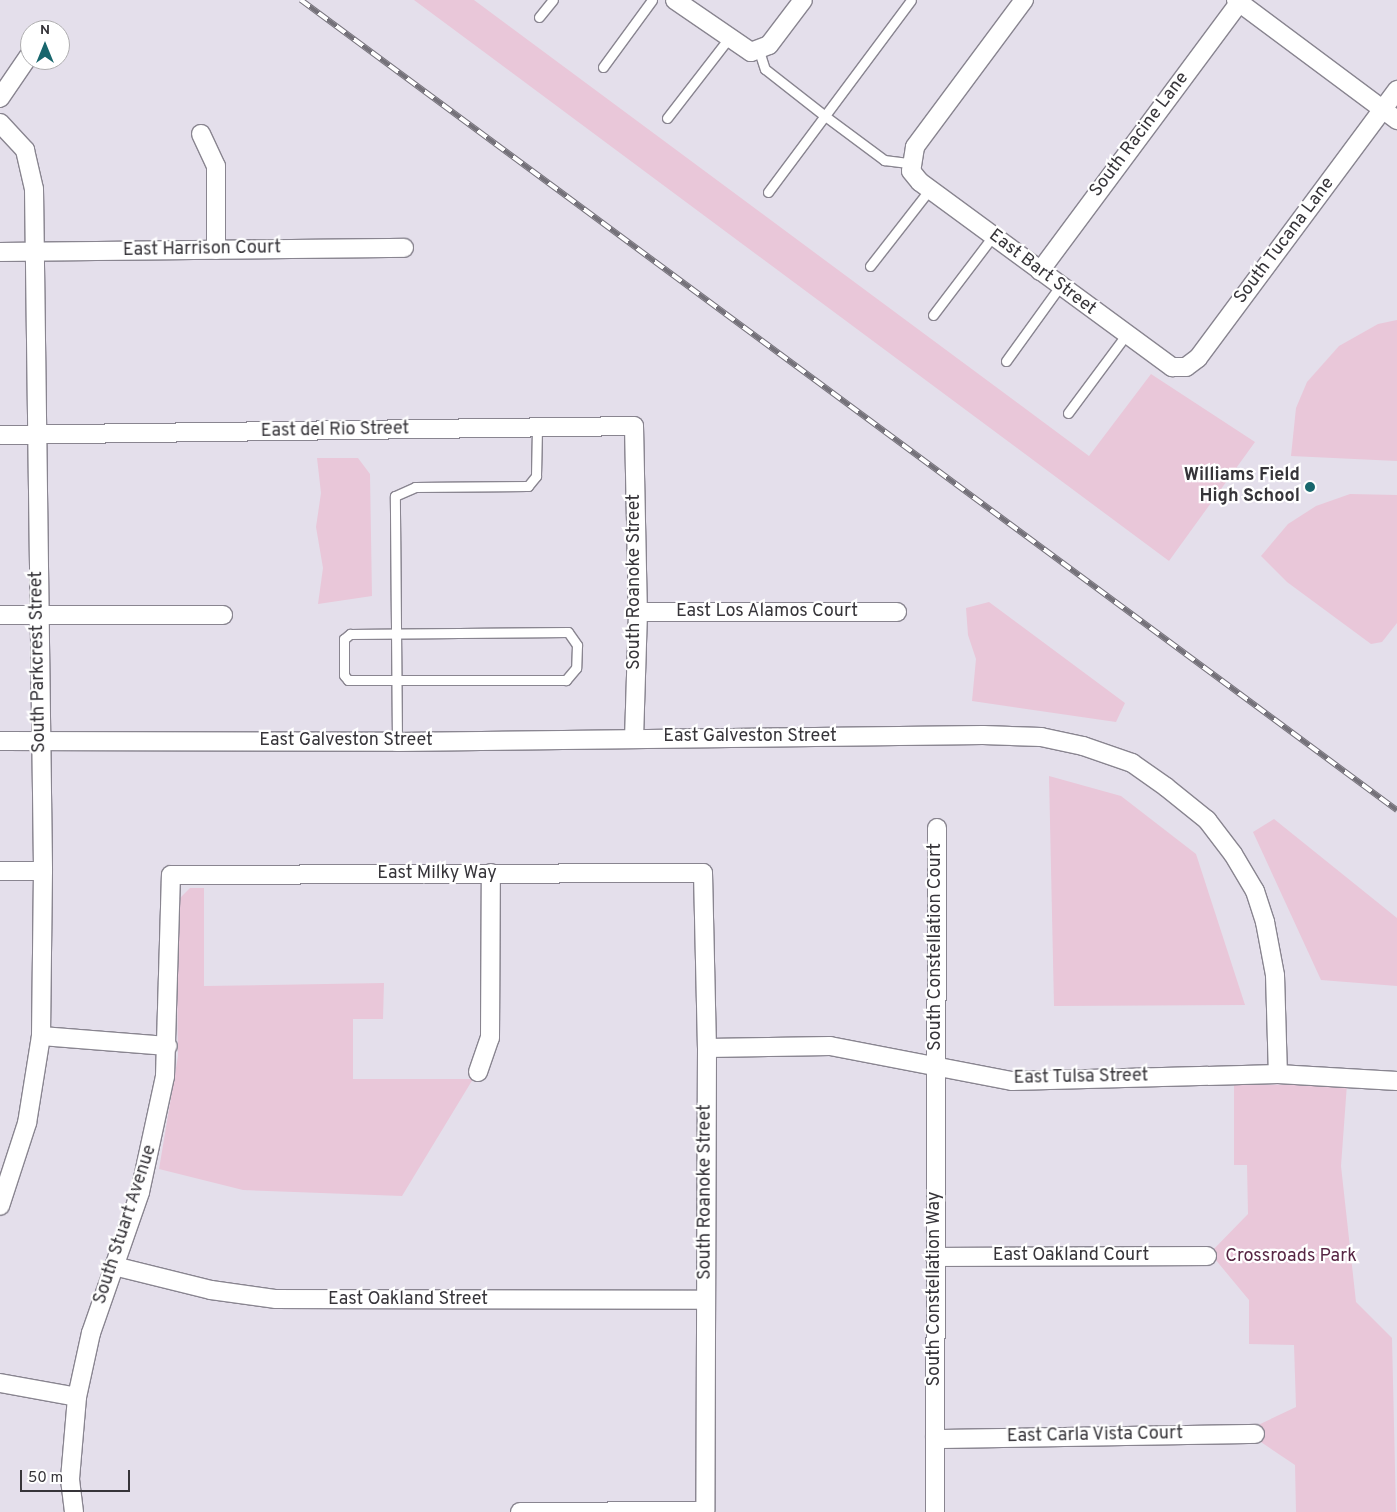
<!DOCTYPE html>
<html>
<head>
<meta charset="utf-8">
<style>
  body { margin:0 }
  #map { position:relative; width:1397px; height:1512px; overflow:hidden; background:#e4dfeb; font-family:Overpass,sans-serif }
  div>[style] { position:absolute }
  .green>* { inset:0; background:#e9c7d9 }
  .roads { filter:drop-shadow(1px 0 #898590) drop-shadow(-1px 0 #898590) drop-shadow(0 1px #898590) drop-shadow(0 -1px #898590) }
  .service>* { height:9px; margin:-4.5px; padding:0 4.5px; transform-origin:4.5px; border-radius:4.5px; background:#fff }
  .minor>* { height:18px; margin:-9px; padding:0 9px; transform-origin:9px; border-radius:9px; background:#fff }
  .rail>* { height:5.5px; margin-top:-2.75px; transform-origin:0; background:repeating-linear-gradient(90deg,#fff 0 11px,#747179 0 22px); box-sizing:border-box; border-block:1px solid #747179 }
  .dots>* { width:14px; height:14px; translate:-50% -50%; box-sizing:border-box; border:2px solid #fff; border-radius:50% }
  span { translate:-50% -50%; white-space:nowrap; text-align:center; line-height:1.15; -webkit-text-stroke:4.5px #fff; paint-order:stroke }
  .street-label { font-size:18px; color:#363439 }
  .poi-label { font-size:18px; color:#363439; font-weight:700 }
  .right { translate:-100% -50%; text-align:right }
  .park-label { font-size:18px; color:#572644 }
  .north { position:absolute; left:20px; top:20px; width:50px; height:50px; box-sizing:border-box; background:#fff; border:1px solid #afaeb0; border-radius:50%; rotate:0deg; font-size:14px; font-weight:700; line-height:20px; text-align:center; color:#363439 }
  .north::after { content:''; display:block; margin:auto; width:18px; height:22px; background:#18666d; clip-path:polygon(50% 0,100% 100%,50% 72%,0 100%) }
  .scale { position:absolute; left:20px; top:1470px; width:110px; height:22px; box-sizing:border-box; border:2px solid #363439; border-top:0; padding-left:6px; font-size:15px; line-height:18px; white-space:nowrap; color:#363439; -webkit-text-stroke:4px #fff; paint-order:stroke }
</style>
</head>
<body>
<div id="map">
  <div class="green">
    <div style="clip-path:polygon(414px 0,474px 0,1089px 456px,1151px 374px,1255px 442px,1169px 561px)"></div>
    <div style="clip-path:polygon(1397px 320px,1397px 461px,1291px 456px,1296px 408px,1307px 382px,1339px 346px,1378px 324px)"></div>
    <div style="clip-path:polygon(317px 458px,358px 458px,370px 474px,372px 596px,318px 604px,323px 568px,316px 527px,321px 493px)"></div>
    <div style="clip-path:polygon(1350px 494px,1397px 495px,1397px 623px,1382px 642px,1371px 644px,1287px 582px,1261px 556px,1288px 524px,1316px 506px)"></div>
    <div style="clip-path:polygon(989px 602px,1125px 703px,1116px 722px,972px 701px,976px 659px,968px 635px,966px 608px)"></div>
    <div style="clip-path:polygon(1049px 776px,1121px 796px,1196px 854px,1245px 1005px,1054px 1006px)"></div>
    <div style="clip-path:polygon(1274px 819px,1397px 918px,1397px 986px,1321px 980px,1253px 832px)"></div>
    <div style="clip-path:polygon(190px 888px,204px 888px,204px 986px,384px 983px,383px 1019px,353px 1019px,353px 1079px,473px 1079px,402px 1196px,243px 1190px,159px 1169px,178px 1056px,176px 902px)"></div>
    <div style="clip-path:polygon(1347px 1084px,1341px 1166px,1356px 1302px,1392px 1338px,1396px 1512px,1296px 1512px,1295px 1465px,1255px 1438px,1256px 1426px,1296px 1407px,1294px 1345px,1249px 1344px,1249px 1300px,1210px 1253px,1248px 1214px,1247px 1165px,1234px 1165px,1234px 1085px)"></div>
  </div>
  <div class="roads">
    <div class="service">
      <div style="left:539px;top:17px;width:22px;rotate:-51deg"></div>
      <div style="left:759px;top:51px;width:19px;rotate:72deg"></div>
      <div style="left:765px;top:69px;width:76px;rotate:38.1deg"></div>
      <div style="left:825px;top:116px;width:74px;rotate:36.7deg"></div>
      <div style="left:884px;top:160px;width:26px;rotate:7deg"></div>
      <div style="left:603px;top:67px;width:83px;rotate:-53.8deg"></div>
      <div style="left:667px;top:118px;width:100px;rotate:-52.3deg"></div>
      <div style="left:768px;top:192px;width:239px;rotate:-53.3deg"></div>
      <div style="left:870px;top:266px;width:98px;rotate:-52.1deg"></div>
      <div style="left:933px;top:315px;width:99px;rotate:-52.8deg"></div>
      <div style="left:1006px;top:361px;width:92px;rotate:-54.2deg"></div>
      <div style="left:1068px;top:413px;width:97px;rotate:-53.4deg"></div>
      <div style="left:568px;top:632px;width:16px;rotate:55deg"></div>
      <div style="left:577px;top:645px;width:23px;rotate:92deg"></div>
      <div style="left:576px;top:668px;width:16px;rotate:130deg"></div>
      <div style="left:566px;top:680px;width:218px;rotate:180deg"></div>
      <div style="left:348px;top:680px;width:6px;rotate:-129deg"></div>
      <div style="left:344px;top:675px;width:36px;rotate:-90deg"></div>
      <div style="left:344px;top:639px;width:8px;rotate:-40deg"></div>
      <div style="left:350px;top:634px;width:218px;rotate:-0.5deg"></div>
      <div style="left:397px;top:742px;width:246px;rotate:-90.5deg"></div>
      <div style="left:395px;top:496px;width:22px;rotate:-24deg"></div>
      <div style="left:415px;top:487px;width:113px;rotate:-0.5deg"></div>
      <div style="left:528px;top:486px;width:13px;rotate:-51deg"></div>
      <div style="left:536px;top:476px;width:48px;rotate:-88.8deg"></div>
    </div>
    <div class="minor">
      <div style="left:675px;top:0;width:92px;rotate:34.4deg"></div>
      <div style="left:751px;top:52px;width:19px;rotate:-21deg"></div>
      <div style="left:769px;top:45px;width:56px;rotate:-52.9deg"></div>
      <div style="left:1024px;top:0;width:183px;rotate:126.6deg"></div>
      <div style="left:915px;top:147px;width:24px;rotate:99deg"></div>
      <div style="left:911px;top:171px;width:14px;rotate:51deg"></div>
      <div style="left:920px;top:182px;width:313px;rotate:36.3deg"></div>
      <div style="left:1172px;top:367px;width:14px"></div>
      <div style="left:1186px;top:367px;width:15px;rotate:-37deg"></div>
      <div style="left:1198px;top:358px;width:334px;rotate:-53.4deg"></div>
      <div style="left:1236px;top:0;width:201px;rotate:36.7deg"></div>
      <div style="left:0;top:98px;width:53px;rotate:-55.7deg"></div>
      <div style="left:0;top:123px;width:37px;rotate:47deg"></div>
      <div style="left:25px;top:150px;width:40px;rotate:77deg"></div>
      <div style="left:34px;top:189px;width:682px;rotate:89.24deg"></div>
      <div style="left:43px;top:871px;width:165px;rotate:90.7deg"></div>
      <div style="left:41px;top:1036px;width:88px;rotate:99.1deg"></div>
      <div style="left:27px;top:1123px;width:87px;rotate:108deg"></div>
      <div style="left:201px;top:134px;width:35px;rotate:65deg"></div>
      <div style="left:216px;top:166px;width:84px;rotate:90deg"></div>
      <div style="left:0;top:252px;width:404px;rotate:-0.6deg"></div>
      <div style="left:1040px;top:271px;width:337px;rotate:-53.4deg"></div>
      <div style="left:0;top:435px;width:634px;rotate:-0.81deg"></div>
      <div style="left:634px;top:426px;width:186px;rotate:88.8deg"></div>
      <div style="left:638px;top:612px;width:125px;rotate:91.8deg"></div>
      <div style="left:638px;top:612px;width:259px"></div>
      <div style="left:0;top:615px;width:223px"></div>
      <div style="left:0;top:741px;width:397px;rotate:0.1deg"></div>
      <div style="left:397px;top:742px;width:586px;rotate:-0.68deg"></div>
      <div style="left:983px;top:735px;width:58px;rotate:2deg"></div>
      <div style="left:1041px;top:737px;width:43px;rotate:12.1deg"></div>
      <div style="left:1083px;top:746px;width:52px;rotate:19.1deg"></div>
      <div style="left:1132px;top:763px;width:42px;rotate:35.2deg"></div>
      <div style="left:1166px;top:787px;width:53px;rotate:38.8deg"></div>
      <div style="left:1207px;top:820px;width:43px;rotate:52.6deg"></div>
      <div style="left:1233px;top:854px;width:43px;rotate:59.3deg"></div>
      <div style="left:1255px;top:891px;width:33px;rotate:72deg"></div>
      <div style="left:1265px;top:922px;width:54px;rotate:79.3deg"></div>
      <div style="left:1275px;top:975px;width:99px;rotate:88.3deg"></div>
      <div style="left:0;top:871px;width:43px"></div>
      <div style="left:41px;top:1036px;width:127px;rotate:4.5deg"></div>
      <div style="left:707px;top:1048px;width:123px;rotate:-0.9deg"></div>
      <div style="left:830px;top:1046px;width:185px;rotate:10.9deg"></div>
      <div style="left:1012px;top:1081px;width:266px;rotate:-1.5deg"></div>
      <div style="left:1278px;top:1074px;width:119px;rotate:3.4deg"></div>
      <div style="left:478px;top:1072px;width:36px;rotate:-71deg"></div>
      <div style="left:490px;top:1038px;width:165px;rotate:-89.7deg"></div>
      <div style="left:935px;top:1257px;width:272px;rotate:-0.2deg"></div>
      <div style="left:114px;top:1266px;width:100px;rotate:13.9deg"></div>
      <div style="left:211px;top:1290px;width:66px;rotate:7.9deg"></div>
      <div style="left:276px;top:1299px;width:430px;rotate:0.1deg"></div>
      <div style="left:0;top:1383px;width:78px;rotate:10.3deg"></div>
      <div style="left:935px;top:1439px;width:320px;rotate:-0.9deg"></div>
      <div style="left:74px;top:1512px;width:33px;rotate:-97deg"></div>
      <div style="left:70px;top:1479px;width:82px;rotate:-85.1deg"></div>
      <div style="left:77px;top:1397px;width:66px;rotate:-77.7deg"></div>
      <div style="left:91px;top:1333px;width:149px;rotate:-70.8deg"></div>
      <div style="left:140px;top:1192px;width:119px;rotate:-77.8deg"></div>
      <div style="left:165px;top:1076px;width:201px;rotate:-88.3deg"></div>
      <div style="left:171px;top:875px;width:532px;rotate:-0.22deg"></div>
      <div style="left:703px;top:873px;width:175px;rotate:88.7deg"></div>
      <div style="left:707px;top:1048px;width:463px;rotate:90.2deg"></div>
      <div style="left:705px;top:1511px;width:185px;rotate:179.7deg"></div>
      <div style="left:935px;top:1512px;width:684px;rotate:-89.83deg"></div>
    </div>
  </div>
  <div class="rail">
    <div style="left:301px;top:0;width:1363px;rotate:36.47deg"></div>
  </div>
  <div class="dots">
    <div style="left:1310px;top:487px;background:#18666d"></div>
  </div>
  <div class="street-label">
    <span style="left:1140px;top:135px;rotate:-53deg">South Racine Lane</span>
    <span style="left:1285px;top:241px;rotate:-53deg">South Tucana Lane</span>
    <span style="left:202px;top:250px;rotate:-1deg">East Harrison Court</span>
    <span style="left:1042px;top:273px;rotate:37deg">East Bart Street</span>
    <span style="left:335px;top:431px;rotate:-1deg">East del Rio Street</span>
    <span style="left:635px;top:582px;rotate:-90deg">South Roanoke Street</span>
    <span style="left:767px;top:612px">East Los Alamos Court</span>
    <span style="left:39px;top:662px;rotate:-91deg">South Parkcrest Street</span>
    <span style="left:750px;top:737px">East Galveston Street</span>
    <span style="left:346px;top:741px">East Galveston Street</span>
    <span style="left:437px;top:874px">East Milky Way</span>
    <span style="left:936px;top:947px;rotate:-90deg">South Constellation Court</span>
    <span style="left:1081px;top:1078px;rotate:-1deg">East Tulsa Street</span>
    <span style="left:706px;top:1192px;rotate:-90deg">South Roanoke Street</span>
    <span style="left:126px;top:1225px;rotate:-72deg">South Stuart Avenue</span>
    <span style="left:1071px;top:1256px">East Oakland Court</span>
    <span style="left:935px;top:1289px;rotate:-90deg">South Constellation Way</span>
    <span style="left:408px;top:1300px">East Oakland Street</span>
    <span style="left:1095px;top:1436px;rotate:-1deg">East Carla Vista Court</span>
  </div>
  <div class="poi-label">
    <span class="right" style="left:1300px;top:487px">Williams Field<br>High School</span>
  </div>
  <div class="park-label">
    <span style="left:1291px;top:1257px">Crossroads Park</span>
  </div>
  <div class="north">N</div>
  <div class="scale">50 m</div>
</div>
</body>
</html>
